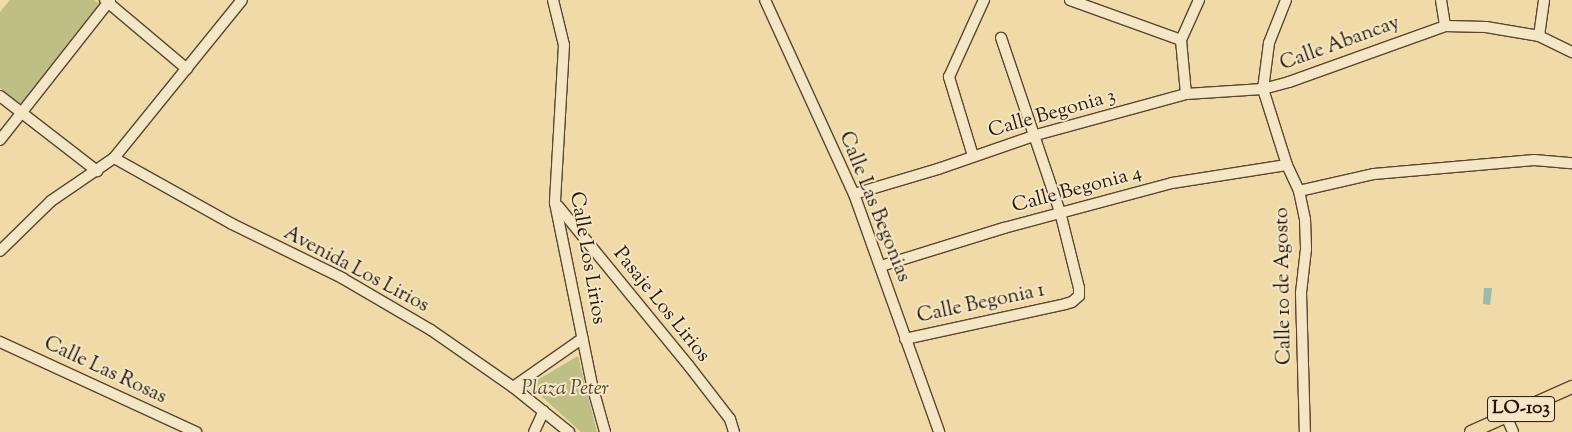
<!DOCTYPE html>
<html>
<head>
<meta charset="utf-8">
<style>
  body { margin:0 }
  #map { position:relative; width:1572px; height:432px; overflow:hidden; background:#efdaa8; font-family:"Sorts Mill Goudy",serif }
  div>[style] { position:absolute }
  .green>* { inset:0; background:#bfbe84 }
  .water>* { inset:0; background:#9abaac }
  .roads { filter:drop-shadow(1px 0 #584632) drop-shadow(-1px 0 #584632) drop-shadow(0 1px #584632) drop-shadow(0 -1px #584632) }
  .minor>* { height:10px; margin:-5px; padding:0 5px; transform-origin:5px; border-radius:5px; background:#f5e7c6 }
  .major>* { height:12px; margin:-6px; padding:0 6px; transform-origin:6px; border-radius:6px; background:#efdaa8 }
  span { translate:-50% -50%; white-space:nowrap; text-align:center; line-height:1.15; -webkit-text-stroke:4px #f5e7c6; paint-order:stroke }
  .shield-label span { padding:1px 4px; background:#f5e7c6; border:1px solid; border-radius:4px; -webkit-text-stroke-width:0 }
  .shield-label { font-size:19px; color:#25150b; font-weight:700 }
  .street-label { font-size:20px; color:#25150b }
  .park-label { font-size:20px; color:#53482f; font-style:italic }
</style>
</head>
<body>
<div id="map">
  <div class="green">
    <div style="clip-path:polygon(10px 0,94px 0,101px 5px,21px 105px,0 88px,0 12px)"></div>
    <div style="clip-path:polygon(578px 356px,597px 432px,581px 432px,529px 385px)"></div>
  </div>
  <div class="water">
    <div style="clip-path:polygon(1484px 288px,1492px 288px,1490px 305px,1483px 304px)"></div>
  </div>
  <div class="roads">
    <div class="minor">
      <div style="left:105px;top:0;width:107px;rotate:40.1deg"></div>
      <div style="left:553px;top:0;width:46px;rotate:76.3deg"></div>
      <div style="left:564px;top:45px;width:158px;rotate:93.3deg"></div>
      <div style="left:555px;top:203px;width:186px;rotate:78.5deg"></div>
      <div style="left:592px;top:385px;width:49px;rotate:74.5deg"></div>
      <div style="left:765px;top:0;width:213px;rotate:65.4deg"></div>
      <div style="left:854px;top:194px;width:253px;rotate:70.3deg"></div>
      <div style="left:1070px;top:0;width:118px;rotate:19.8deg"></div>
      <div style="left:1286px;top:0;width:46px;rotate:111.6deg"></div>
      <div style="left:1269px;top:43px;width:46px;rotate:97.4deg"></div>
      <div style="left:1263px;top:89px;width:80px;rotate:72.5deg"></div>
      <div style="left:1287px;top:165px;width:29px;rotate:65deg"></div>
      <div style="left:1299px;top:191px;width:29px;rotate:78deg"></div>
      <div style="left:1305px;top:219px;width:30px;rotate:88deg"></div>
      <div style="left:1306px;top:249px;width:44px;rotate:96.5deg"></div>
      <div style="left:1301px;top:293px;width:139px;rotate:88.4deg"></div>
      <div style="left:1441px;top:0;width:26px;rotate:81deg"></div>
      <div style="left:1539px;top:36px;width:36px;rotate:-82deg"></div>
      <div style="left:1186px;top:94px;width:54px;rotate:-95.3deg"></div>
      <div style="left:1181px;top:40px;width:44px;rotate:-65.8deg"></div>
      <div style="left:0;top:96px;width:123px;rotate:37.7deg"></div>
      <div style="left:0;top:140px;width:178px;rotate:-51.8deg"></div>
      <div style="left:973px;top:156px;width:83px;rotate:-106.9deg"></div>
      <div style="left:949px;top:77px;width:85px;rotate:-65.6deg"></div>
      <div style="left:114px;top:158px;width:135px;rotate:29.2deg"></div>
      <div style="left:232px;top:224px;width:123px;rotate:26.1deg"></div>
      <div style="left:342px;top:278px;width:103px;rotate:30.3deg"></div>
      <div style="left:431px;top:330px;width:100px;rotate:34.8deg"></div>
      <div style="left:513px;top:387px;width:72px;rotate:38.8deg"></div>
      <div style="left:1299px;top:191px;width:77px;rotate:-12.8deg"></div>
      <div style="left:1374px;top:174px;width:161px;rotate:-5deg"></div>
      <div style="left:1534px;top:160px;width:38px;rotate:5deg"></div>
      <div style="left:854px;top:194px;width:88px;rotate:-16.6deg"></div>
      <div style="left:938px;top:169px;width:104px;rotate:-19.1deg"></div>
      <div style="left:1036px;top:135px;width:156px;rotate:-15.3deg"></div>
      <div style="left:1186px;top:94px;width:77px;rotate:-3.7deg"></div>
      <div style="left:1263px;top:89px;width:27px;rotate:-15deg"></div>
      <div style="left:1289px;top:82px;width:166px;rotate:-19.7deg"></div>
      <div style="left:1445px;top:26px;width:41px;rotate:1.4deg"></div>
      <div style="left:1486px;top:27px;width:54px;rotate:9.6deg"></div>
      <div style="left:1539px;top:36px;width:37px;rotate:26deg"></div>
      <div style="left:558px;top:206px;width:207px;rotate:50.7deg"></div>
      <div style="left:689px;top:366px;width:67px;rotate:52.3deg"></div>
      <div style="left:730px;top:419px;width:14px;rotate:73deg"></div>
      <div style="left:0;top:251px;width:71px;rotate:-44.4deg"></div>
      <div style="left:51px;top:201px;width:76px;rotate:-34.3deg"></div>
      <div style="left:114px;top:158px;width:203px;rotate:-51deg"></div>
      <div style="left:881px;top:266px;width:129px;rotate:-17.2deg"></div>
      <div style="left:1004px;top:228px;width:174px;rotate:-15deg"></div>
      <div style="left:1172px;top:183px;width:116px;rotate:-8.9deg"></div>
      <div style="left:905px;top:339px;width:164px;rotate:-12.3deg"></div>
      <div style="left:1065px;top:304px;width:7px;rotate:-16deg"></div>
      <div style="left:1072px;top:302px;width:9px;rotate:-41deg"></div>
      <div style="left:1079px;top:296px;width:8px;rotate:-90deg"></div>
      <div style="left:1079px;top:288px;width:78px;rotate:-104deg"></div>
      <div style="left:1060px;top:212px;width:184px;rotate:-108.7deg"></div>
      <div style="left:0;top:342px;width:216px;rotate:24.7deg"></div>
      <div style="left:513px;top:387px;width:85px;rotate:-35deg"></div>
      <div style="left:1506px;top:416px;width:17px;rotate:66deg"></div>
      <div style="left:534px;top:432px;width:23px;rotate:-65deg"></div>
    </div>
    <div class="major">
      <div style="left:1471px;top:432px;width:111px;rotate:-24deg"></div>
    </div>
  </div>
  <div class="shield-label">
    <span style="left:1521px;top:409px">LO-103</span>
  </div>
  <div class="street-label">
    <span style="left:1340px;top:44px;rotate:-20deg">Calle Abancay</span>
    <span style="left:1052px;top:114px;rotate:-16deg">Calle Begonia 3</span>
    <span style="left:1077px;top:190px;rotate:-15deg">Calle Begonia 4</span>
    <span style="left:874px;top:207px;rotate:68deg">Calle Las Begonias</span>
    <span style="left:587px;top:258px;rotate:80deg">Calle Los Lirios</span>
    <span style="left:356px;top:270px;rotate:28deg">Avenida Los Lirios</span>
    <span style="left:1284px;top:286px;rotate:-91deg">Calle 10 de Agosto</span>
    <span style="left:981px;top:304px;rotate:-12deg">Calle Begonia 1</span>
    <span style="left:661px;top:305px;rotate:51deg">Pasaje Los Lirios</span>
    <span style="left:105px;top:371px;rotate:25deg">Calle Las Rosas</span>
  </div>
  <div class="park-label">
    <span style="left:565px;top:389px">Plaza Peter</span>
  </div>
</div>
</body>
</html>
